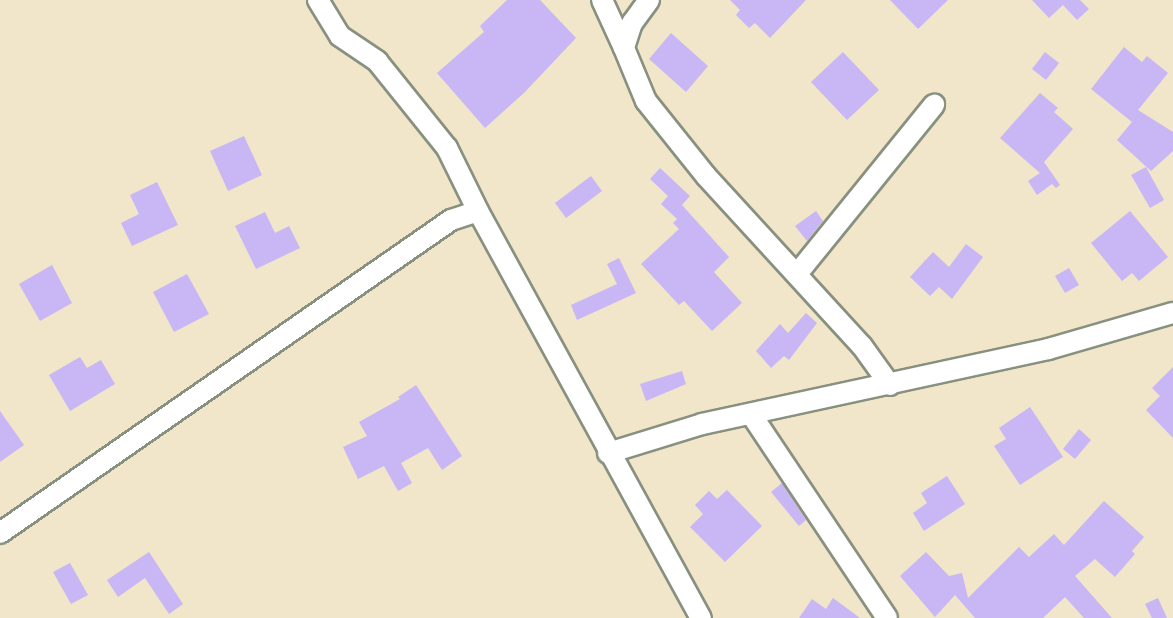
<!DOCTYPE html>
<html>
<head>
<meta charset="utf-8">
<style>
  body { margin:0 }
  #map { position:relative; width:1173px; height:618px; overflow:hidden; background:#f1e5ca; font-family:"Balsamiq Sans",sans-serif }
  div>[style] { position:absolute }
  .building>* { inset:0; background:#c8b7f4 }
  .roads { filter:drop-shadow(2px 0 #88917f) drop-shadow(-2px 0 #88917f) drop-shadow(0 2px #88917f) drop-shadow(0 -2px #88917f) }
  .minor>* { height:20px; margin:-10px; padding:0 10px; transform-origin:10px; border-radius:10px; background:#fff }
  span { translate:-50% -50%; white-space:nowrap; text-align:center; line-height:1.15; -webkit-text-stroke:8px #f7f3e8; paint-order:stroke }
</style>
</head>
<body>
<div id="map">
  <div class="building">
    <div style="clip-path:polygon(507px 0,540px 0,576px 38px,524px 93px,485px 128px,437px 73px,484px 32px,480px 26px)"></div>
    <div style="clip-path:polygon(730px 0,806px 0,770px 38px,755px 23px,749px 28px,736px 15px,740px 10px)"></div>
    <div style="clip-path:polygon(890px 0,948px 0,918px 29px)"></div>
    <div style="clip-path:polygon(1032px 0,1080px 0,1089px 9px,1077px 20px,1063px 5px,1049px 18px)"></div>
    <div style="clip-path:polygon(671px 33px,708px 66px,686px 92px,649px 59px)"></div>
    <div style="clip-path:polygon(1124px 47px,1142px 62px,1147px 56px,1168px 73px,1138px 110px,1173px 132px,1173px 151px,1151px 171px,1117px 140px,1132px 122px,1091px 89px)"></div>
    <div style="clip-path:polygon(843px 52px,879px 90px,847px 120px,811px 82px)"></div>
    <div style="clip-path:polygon(1045px 52px,1059px 63px,1046px 80px,1032px 69px)"></div>
    <div style="clip-path:polygon(1040px 93px,1058px 108px,1054px 112px,1073px 129px,1044px 162px,1060px 185px,1056px 188px,1052px 184px,1037px 195px,1028px 181px,1040px 173px,1000px 138px)"></div>
    <div style="clip-path:polygon(244px 136px,262px 175px,228px 191px,210px 151px)"></div>
    <div style="clip-path:polygon(1146px 167px,1164px 200px,1150px 208px,1131px 175px)"></div>
    <div style="clip-path:polygon(660px 168px,690px 196px,682px 205px,729px 257px,714px 272px,742px 303px,712px 331px,684px 301px,679px 305px,641px 264px,679px 229px,673px 223px,677px 219px,661px 204px,668px 196px,650px 179px)"></div>
    <div style="clip-path:polygon(591px 176px,602px 191px,566px 218px,555px 203px)"></div>
    <div style="clip-path:polygon(157px 182px,178px 225px,132px 246px,121px 223px,139px 214px,130px 195px)"></div>
    <div style="clip-path:polygon(816px 211px,823px 221px,807px 241px,795px 226px)"></div>
    <div style="clip-path:polygon(1130px 211px,1168px 257px,1139px 281px,1132px 273px,1122px 281px,1091px 243px)"></div>
    <div style="clip-path:polygon(265px 212px,275px 233px,289px 226px,300px 248px,256px 269px,235px 226px)"></div>
    <div style="clip-path:polygon(966px 244px,983px 257px,952px 299px,939px 287px,930px 296px,910px 277px,933px 252px,949px 267px)"></div>
    <div style="clip-path:polygon(619px 258px,636px 293px,577px 320px,571px 305px,617px 284px,607px 264px)"></div>
    <div style="clip-path:polygon(52px 265px,72px 303px,40px 321px,19px 284px)"></div>
    <div style="clip-path:polygon(1069px 268px,1079px 285px,1065px 293px,1055px 276px)"></div>
    <div style="clip-path:polygon(187px 274px,209px 314px,174px 332px,153px 292px)"></div>
    <div style="clip-path:polygon(806px 313px,817px 323px,789px 360px,784px 356px,771px 368px,756px 351px,780px 324px,788px 333px)"></div>
    <div style="clip-path:polygon(80px 357px,87px 368px,101px 360px,115px 384px,70px 411px,49px 375px)"></div>
    <div style="clip-path:polygon(1173px 367px,1173px 438px,1146px 410px,1160px 396px,1152px 388px)"></div>
    <div style="clip-path:polygon(682px 371px,686px 384px,646px 401px,640px 384px)"></div>
    <div style="clip-path:polygon(416px 385px,462px 456px,442px 470px,428px 448px,401px 463px,412px 483px,398px 491px,384px 466px,358px 479px,343px 447px,367px 436px,359px 422px,400px 399px,398px 397px)"></div>
    <div style="clip-path:polygon(1030px 407px,1063px 457px,1020px 485px,994px 446px,1006px 439px,999px 428px)"></div>
    <div style="clip-path:polygon(0 411px,24px 445px,0 462px)"></div>
    <div style="clip-path:polygon(1079px 429px,1091px 440px,1075px 459px,1063px 449px)"></div>
    <div style="clip-path:polygon(947px 476px,965px 504px,924px 531px,913px 513px,927px 503px,921px 493px)"></div>
    <div style="clip-path:polygon(782px 483px,806px 520px,799px 526px,771px 492px)"></div>
    <div style="clip-path:polygon(727px 490px,762px 526px,725px 562px,690px 527px,703px 514px,695px 505px,709px 491px,717px 499px)"></div>
    <div style="clip-path:polygon(1104px 501px,1144px 537px,1132px 551px,1135px 554px,1115px 577px,1095px 559px,1075px 576px,1112px 618px,1084px 618px,1065px 597px,1043px 618px,975px 618px,955px 595px,935px 617px,900px 576px,926px 552px,949px 576px,962px 573px,968px 598px,1019px 547px,1029px 557px,1054px 534px,1064px 545px)"></div>
    <div style="clip-path:polygon(149px 552px,183px 604px,169px 614px,145px 578px,118px 597px,107px 580px)"></div>
    <div style="clip-path:polygon(70px 563px,88px 595px,71px 604px,53px 572px)"></div>
    <div style="clip-path:polygon(833px 598px,860px 618px,799px 618px,812px 599px,826px 609px)"></div>
    <div style="clip-path:polygon(1158px 598px,1167px 618px,1152px 618px,1145px 604px)"></div>
  </div>
  <div class="roads">
    <div class="minor">
      <div style="left:318px;top:0;width:42px;rotate:58.6deg"></div>
      <div style="left:340px;top:36px;width:45px;rotate:34deg"></div>
      <div style="left:377px;top:61px;width:112px;rotate:51.2deg"></div>
      <div style="left:447px;top:148px;width:70px;rotate:63.8deg"></div>
      <div style="left:602px;top:0;width:53px;rotate:65.4deg"></div>
      <div style="left:649px;top:0;width:29px;rotate:126deg"></div>
      <div style="left:632px;top:23px;width:26px;rotate:108deg"></div>
      <div style="left:624px;top:48px;width:57px;rotate:67.5deg"></div>
      <div style="left:646px;top:101px;width:96px;rotate:51.3deg"></div>
      <div style="left:706px;top:176px;width:231px;rotate:47.5deg"></div>
      <div style="left:862px;top:346px;width:48px;rotate:54.3deg"></div>
      <div style="left:797px;top:274px;width:218px;rotate:-51deg"></div>
      <div style="left:751px;top:414px;width:245px;rotate:56.3deg"></div>
      <div style="left:608px;top:453px;width:98px;rotate:-17.1deg"></div>
      <div style="left:702px;top:424px;width:354px;rotate:-12.2deg"></div>
      <div style="left:1048px;top:349px;width:130px;rotate:-16.1deg"></div>
      <div style="left:0;top:533px;width:549px;rotate:-34.76deg"></div>
      <div style="left:451px;top:220px;width:28px;rotate:-18deg"></div>
      <div style="left:478px;top:211px;width:464px;rotate:61.3deg"></div>
    </div>
  </div>
</div>
</body>
</html>
